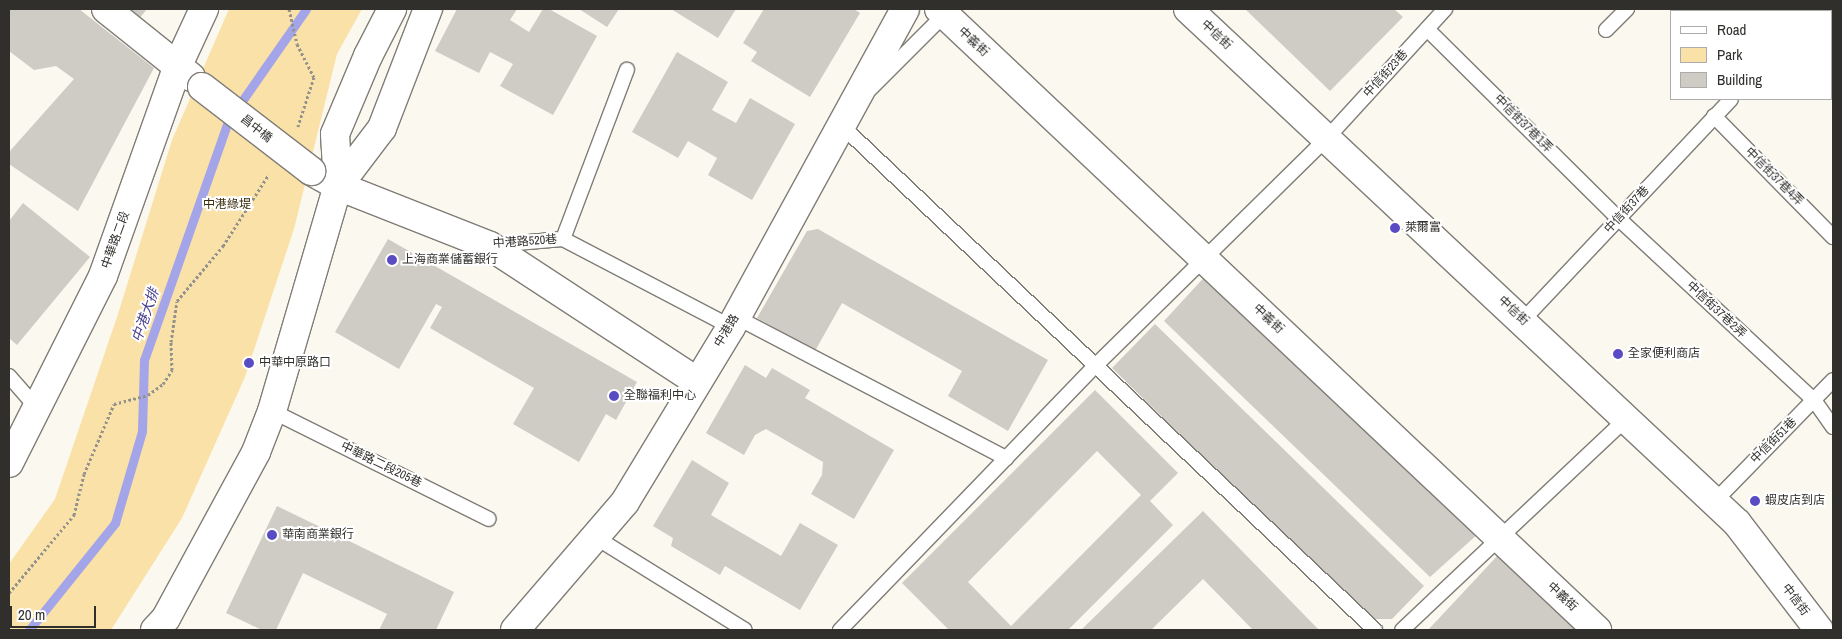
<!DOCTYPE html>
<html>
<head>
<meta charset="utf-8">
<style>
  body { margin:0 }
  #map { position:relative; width:1842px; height:639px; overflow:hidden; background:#fbf8f0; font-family:"Archivo Narrow","Noto Sans TC",sans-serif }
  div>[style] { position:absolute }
  .green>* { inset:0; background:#fae1a8 }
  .stream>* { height:9px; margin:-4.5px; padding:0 4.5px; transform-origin:4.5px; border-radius:4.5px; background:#a3a5e8 }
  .building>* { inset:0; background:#cfccc5 }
  .path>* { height:3px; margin-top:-1.5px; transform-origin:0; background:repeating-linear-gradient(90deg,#94928d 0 2.5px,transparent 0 5px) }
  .roads { filter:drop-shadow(1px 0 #807d77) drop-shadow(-1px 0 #807d77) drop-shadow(0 1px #807d77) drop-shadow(0 -1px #807d77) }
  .service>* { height:14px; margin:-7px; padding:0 7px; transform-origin:7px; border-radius:7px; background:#fff }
  .minor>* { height:28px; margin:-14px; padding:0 14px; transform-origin:14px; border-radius:14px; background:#fff }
  .tertiary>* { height:28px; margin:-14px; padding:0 14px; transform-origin:14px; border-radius:14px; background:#fff }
  .bridges { filter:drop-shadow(1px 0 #807d77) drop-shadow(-1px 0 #807d77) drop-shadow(0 1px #807d77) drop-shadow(0 -1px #807d77) }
  .minor-bridge>* { height:28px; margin:-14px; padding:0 14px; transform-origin:14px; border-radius:14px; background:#fff }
  .dots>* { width:14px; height:14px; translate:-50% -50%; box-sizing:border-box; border:2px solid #fff; border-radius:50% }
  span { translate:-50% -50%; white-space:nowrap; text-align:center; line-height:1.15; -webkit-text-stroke:4px #fff; paint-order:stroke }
  .street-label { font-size:12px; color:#302f2c }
  .park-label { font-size:12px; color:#382b0b }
  .poi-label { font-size:12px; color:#302f2c }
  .left { translate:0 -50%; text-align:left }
  .water-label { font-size:14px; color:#443f8d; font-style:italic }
  .frame { position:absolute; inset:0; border:10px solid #302f2c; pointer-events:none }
  .legend { position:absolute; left:1670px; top:10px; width:162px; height:90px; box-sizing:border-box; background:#fff; border:1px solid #acacab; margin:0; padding:6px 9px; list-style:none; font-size:15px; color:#302f2c }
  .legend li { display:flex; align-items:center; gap:10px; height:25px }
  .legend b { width:25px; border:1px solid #acacab }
  .scale { position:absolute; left:10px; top:606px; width:86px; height:22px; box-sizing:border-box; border:2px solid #302f2c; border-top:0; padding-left:6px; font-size:15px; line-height:18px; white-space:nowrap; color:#302f2c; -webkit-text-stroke:4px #fff; paint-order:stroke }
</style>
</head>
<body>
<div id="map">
  <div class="green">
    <div style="clip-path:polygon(229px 9px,362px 9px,337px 54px,294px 229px,245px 377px,182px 518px,111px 630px,9px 630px,9px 564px,55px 499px,118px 314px,172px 140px)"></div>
  </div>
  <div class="stream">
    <div style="left:29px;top:630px;width:137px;rotate:-51.2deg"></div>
    <div style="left:115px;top:523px;width:96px;rotate:-73.6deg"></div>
    <div style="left:142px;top:431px;width:71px;rotate:-88.4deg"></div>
    <div style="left:144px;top:360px;width:253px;rotate:-70.6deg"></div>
    <div style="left:228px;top:121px;width:136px;rotate:-55.1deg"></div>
  </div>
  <div class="building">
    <div style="clip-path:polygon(9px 9px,79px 9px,154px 68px,78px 211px,9px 164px,9px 152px,74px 79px,56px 66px,34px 70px,9px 51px)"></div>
    <div style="clip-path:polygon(124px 9px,147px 9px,138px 20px)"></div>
    <div style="clip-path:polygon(457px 9px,517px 9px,510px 20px,529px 32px,543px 9px,549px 9px,597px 36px,553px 115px,500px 86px,513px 64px,490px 52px,479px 73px,435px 51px)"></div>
    <div style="clip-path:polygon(579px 9px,619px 9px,607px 27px)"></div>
    <div style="clip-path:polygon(671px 9px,736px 9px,718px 38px)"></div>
    <div style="clip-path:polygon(764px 9px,854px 9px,860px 13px,810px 97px,751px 61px,757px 52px,743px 43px)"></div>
    <div style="clip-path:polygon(1245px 9px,1394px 9px,1403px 17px,1330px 91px)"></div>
    <div style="clip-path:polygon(677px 52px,728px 82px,712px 110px,736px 123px,750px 98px,795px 124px,752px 200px,708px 175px,717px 158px,688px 141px,678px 158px,632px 132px)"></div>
    <div style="clip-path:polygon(23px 203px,90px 257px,17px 345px,9px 338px,9px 221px)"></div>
    <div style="clip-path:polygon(818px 229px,1048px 360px,1008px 431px,948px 396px,962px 371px,842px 303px,815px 351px,757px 318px,807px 231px)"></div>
    <div style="clip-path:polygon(388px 239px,637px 382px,616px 420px,606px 414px,579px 462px,513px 424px,534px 388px,430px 328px,442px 307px,436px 304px,399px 369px,335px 332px)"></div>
    <div style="clip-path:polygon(1210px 271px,1479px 533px,1430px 577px,1164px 321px)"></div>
    <div style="clip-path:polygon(1155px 324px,1424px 586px,1392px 619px,1369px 619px,1112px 368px)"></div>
    <div style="clip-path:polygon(745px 365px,766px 378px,772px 368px,810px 390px,805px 398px,894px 450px,854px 519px,811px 494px,822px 475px,823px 462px,766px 429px,755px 435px,744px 455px,706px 433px)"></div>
    <div style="clip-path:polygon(evenodd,1095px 390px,1178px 473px,1150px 501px,1173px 525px,1068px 630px,949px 630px,902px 583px,1095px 390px,1097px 451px,1141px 495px,1011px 626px,968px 582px,1097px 451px)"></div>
    <div style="clip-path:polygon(692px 460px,729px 483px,711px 515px,781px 556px,800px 523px,838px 545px,800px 610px,725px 566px,720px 575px,671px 546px,673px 538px,653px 526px)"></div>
    <div style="clip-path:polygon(277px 506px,454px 592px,436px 630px,379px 630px,387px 614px,303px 573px,276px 630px,262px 630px,226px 613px)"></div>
    <div style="clip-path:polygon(1203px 511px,1319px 630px,1253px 630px,1203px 579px,1151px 630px,1081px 630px)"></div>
    <div style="clip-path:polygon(1500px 553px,1581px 630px,1428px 630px)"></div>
  </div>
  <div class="path">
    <div style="left:289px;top:9px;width:36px;rotate:77deg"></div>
    <div style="left:297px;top:44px;width:37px;rotate:63deg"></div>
    <div style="left:314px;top:77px;width:52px;rotate:108.1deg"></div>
    <div style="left:9px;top:593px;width:102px;rotate:-50.2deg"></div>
    <div style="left:74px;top:515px;width:42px;rotate:-76.3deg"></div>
    <div style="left:84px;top:474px;width:76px;rotate:-66.8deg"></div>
    <div style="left:114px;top:404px;width:35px;rotate:-15deg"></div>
    <div style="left:148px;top:395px;width:19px;rotate:-36deg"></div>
    <div style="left:163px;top:384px;width:17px;rotate:-57deg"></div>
    <div style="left:172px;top:370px;width:28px;rotate:-92deg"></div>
    <div style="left:171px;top:342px;width:41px;rotate:-81.7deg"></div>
    <div style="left:177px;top:301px;width:72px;rotate:-50.1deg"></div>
    <div style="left:223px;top:246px;width:85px;rotate:-57.4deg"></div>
  </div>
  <div class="roads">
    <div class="service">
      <div style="left:1813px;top:11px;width:3px;rotate:-45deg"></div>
      <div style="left:1427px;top:29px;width:270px;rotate:44.7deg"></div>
      <div style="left:1619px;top:219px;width:266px;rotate:42.9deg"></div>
      <div style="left:1814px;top:400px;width:33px;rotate:55deg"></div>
      <div style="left:1606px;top:30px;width:30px;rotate:-45deg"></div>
      <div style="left:871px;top:88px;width:109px;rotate:-45deg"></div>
      <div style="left:1714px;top:116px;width:170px;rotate:45.5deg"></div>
      <div style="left:841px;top:125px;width:735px;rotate:43.4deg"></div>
      <div style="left:563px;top:239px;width:181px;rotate:-69.3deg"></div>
      <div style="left:494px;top:245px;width:69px;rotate:-5deg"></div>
      <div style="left:563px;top:239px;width:190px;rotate:27.6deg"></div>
      <div style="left:736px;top:317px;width:305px;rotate:27.6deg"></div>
      <div style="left:1523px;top:320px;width:303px;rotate:-46.7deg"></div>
      <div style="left:9px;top:376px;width:43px;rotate:48.8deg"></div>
      <div style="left:272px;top:411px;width:242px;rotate:26.5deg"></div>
      <div style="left:1714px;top:502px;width:170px;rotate:-45.7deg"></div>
      <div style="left:595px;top:537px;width:176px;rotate:31.8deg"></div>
      <div style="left:840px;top:630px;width:367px;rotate:-46deg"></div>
      <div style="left:1095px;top:366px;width:325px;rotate:-44.5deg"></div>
      <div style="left:1327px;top:138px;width:175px;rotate:-47.5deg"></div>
      <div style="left:1402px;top:630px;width:309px;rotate:-43.3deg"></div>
    </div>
    <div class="minor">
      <div style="left:106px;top:9px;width:109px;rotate:38.7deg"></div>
      <div style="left:939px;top:9px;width:905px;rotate:43.34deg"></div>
      <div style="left:1188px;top:9px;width:752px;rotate:43.11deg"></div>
      <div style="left:1737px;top:523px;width:135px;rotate:52.5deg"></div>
      <div style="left:311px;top:171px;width:31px;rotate:29deg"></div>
      <div style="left:338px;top:186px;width:163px;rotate:21.5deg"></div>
      <div style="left:490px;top:246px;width:246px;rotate:33.2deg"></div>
      <div style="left:9px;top:463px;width:209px;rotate:-63.3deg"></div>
      <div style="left:103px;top:276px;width:224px;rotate:-70.4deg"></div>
      <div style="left:178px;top:65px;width:62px;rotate:-65.1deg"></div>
    </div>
    <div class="tertiary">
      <div style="left:338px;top:186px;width:73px;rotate:-52.8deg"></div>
      <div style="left:382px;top:128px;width:128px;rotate:-68.9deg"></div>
      <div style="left:155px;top:630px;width:16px;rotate:-47deg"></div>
      <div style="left:166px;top:618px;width:189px;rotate:-61.5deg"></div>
      <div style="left:256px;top:452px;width:44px;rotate:-68.7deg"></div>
      <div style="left:272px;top:411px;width:234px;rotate:-73.7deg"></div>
      <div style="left:338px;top:186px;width:52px;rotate:-93.3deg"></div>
      <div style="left:335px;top:134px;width:85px;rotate:-67.1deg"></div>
      <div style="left:368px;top:56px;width:53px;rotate:-62.9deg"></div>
      <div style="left:515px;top:630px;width:169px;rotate:-49.3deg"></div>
      <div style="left:625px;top:502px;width:205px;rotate:-58.8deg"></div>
      <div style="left:731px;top:327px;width:362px;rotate:-61.3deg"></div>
    </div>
  </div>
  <div class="bridges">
    <div class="minor-bridge">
      <div style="left:202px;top:87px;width:138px;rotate:37.6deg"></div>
    </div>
  </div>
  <div class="dots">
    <div style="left:1395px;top:228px;background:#584bc3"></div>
    <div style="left:392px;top:260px;background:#584bc3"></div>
    <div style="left:1618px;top:354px;background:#584bc3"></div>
    <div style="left:249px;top:363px;background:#584bc3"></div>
    <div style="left:614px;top:396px;background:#584bc3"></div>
    <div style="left:1755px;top:501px;background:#584bc3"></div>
    <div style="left:272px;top:535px;background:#584bc3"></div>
  </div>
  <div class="street-label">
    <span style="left:1216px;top:35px;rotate:43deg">中信街</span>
    <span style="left:973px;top:42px;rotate:43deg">中義街</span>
    <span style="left:1386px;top:74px;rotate:-48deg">中信街23巷</span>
    <span style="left:1523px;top:124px;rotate:45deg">中信街37巷1弄</span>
    <span style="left:256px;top:129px;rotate:38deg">昌中橋</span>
    <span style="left:1774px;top:177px;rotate:45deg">中信街37巷4弄</span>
    <span style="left:1627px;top:210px;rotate:-47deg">中信街37巷</span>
    <span style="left:116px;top:240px;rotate:-70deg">中華路二段</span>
    <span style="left:525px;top:242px;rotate:-4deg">中港路520巷</span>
    <span style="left:1716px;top:310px;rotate:43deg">中信街37巷2弄</span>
    <span style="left:1513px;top:311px;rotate:43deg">中信街</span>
    <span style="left:1268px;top:319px;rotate:43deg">中義街</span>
    <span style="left:727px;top:331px;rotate:-59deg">中港路</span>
    <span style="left:1774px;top:441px;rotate:-45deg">中信街51巷</span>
    <span style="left:381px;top:465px;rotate:26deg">中華路二段205巷</span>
    <span style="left:1562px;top:597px;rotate:43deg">中義街</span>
    <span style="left:1795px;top:600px;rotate:53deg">中信街</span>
  </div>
  <div class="park-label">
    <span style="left:227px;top:205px">中港綠堤</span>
  </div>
  <div class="poi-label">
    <span class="left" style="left:1405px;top:228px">萊爾富</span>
    <span class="left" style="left:402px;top:260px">上海商業儲蓄銀行</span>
    <span class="left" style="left:1628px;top:354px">全家便利商店</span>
    <span class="left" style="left:259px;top:363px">中華中原路口</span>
    <span class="left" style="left:624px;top:396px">全聯福利中心</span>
    <span class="left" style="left:1765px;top:501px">蝦皮店到店</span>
    <span class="left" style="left:282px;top:535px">華南商業銀行</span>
  </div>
  <div class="water-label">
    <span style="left:145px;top:315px;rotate:-71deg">中港大排</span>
  </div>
  <div class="frame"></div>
  <ul class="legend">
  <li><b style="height:6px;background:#fff"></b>Road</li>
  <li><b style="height:14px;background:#fae1a8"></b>Park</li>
  <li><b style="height:14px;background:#cfccc5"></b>Building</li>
  </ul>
  <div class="scale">20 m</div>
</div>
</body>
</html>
